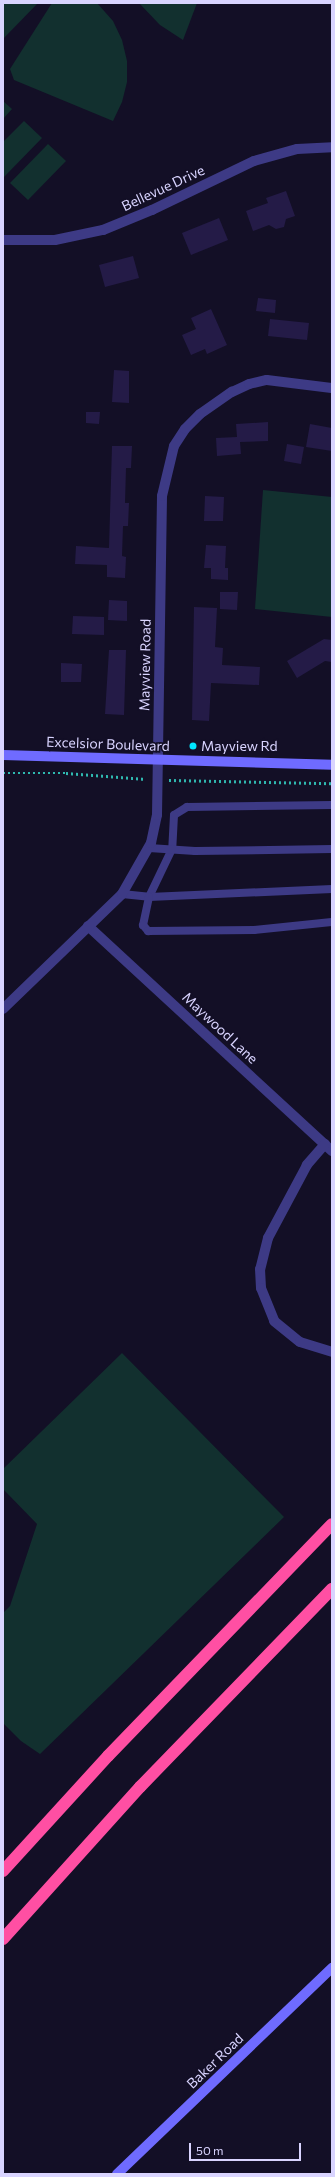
<!DOCTYPE html>
<html>
<head>
<meta charset="utf-8">
<style>
  body { margin:0 }
  #map { position:relative; width:335px; height:2177px; overflow:hidden; background:#130f26; font-family:Commissioner,sans-serif }
  div>[style] { position:absolute }
  .green>* { inset:0; background:#12302f }
  .building>* { inset:0; background:#241b47 }
  .path>* { height:2.5px; margin-top:-1.25px; transform-origin:0; background:repeating-linear-gradient(90deg,#2fb8b0 0 2px,transparent 0 5px) }
  .lane>* { height:8px; margin:-4px; padding:0 4px; transform-origin:4px; border-radius:4px; background:#3d3a85 }
  .street>* { height:10px; margin:-5px; padding:0 5px; transform-origin:5px; border-radius:5px; background:#3d3a85 }
  .secondary>* { height:10px; margin:-5px; padding:0 5px; transform-origin:5px; border-radius:5px; background:#6f6bff }
  .highway>* { height:12px; margin:-6px; padding:0 6px; transform-origin:6px; border-radius:6px; background:#ff4fa3 }
  .dots>* { width:11px; height:11px; translate:-50% -50%; box-sizing:border-box; border:2px solid #130f26; border-radius:50% }
  span { translate:-50% -50%; white-space:nowrap; text-align:center; line-height:1.15; -webkit-text-stroke:3.5px #130f26; paint-order:stroke }
  .street-label { font-size:14px; color:#d9d4ff }
  .poi-label { font-size:14px; color:#d9d4ff }
  .left { translate:0 -50%; text-align:left }
  .frame { position:absolute; inset:0; border:4px solid #d9d4ff; pointer-events:none }
  .scale { position:absolute; left:189px; top:2143px; width:112px; height:18px; box-sizing:border-box; border:2px solid #d9d4ff; border-top:0; padding-left:5px; font-size:12px; line-height:14px; white-space:nowrap; color:#d9d4ff; -webkit-text-stroke:3px #130f26; paint-order:stroke }
</style>
</head>
<body>
<div id="map">
  <div class="green">
    <div style="clip-path:polygon(3px 3px,38px 3px,3px 39px)"></div>
    <div style="clip-path:polygon(52px 3px,97px 3px,113px 21px,122px 40px,127px 61px,127px 82px,122px 102px,113px 121px,14px 80px,10px 69px)"></div>
    <div style="clip-path:polygon(139px 3px,197px 3px,183px 40px,160px 25px)"></div>
    <div style="clip-path:polygon(3px 101px,12px 109px,3px 119px)"></div>
    <div style="clip-path:polygon(24px 121px,42px 138px,4px 177px,3px 142px)"></div>
    <div style="clip-path:polygon(48px 144px,66px 161px,28px 200px,10px 183px)"></div>
    <div style="clip-path:polygon(263px 490px,332px 497px,332px 617px,255px 609px)"></div>
    <div style="clip-path:polygon(122px 1353px,284px 1517px,40px 1754px,21px 1741px,3px 1723px,3px 1613px,10px 1606px,37px 1524px,3px 1489px,3px 1469px)"></div>
  </div>
  <div class="building">
    <div style="clip-path:polygon(286px 191px,295px 216px,286px 219px,284px 227px,276px 229px,269px 225px,253px 231px,246px 211px,268px 203px,266px 198px)"></div>
    <div style="clip-path:polygon(219px 218px,228px 240px,191px 255px,182px 233px)"></div>
    <div style="clip-path:polygon(133px 256px,139px 278px,105px 287px,99px 265px)"></div>
    <div style="clip-path:polygon(258px 298px,276px 300px,275px 313px,256px 311px)"></div>
    <div style="clip-path:polygon(211px 309px,227px 345px,207px 354px,205px 349px,191px 355px,182px 335px,196px 329px,191px 318px)"></div>
    <div style="clip-path:polygon(270px 319px,309px 323px,307px 340px,268px 336px)"></div>
    <div style="clip-path:polygon(114px 370px,129px 371px,129px 403px,112px 402px)"></div>
    <div style="clip-path:polygon(86px 412px,100px 412px,99px 424px,86px 423px)"></div>
    <div style="clip-path:polygon(268px 422px,268px 441px,240px 442px,241px 454px,217px 456px,216px 438px,237px 437px,236px 424px)"></div>
    <div style="clip-path:polygon(310px 424px,332px 428px,332px 451px,306px 447px)"></div>
    <div style="clip-path:polygon(287px 444px,304px 447px,301px 464px,284px 461px)"></div>
    <div style="clip-path:polygon(112px 446px,132px 446px,131px 468px,126px 468px,125px 503px,129px 503px,128px 526px,123px 526px,122px 556px,126px 557px,125px 578px,107px 577px,107px 565px,75px 564px,76px 546px,109px 548px)"></div>
    <div style="clip-path:polygon(205px 496px,224px 497px,223px 521px,204px 521px)"></div>
    <div style="clip-path:polygon(206px 545px,226px 546px,225px 568px,228px 568px,228px 580px,211px 579px,211px 568px,204px 568px)"></div>
    <div style="clip-path:polygon(220px 592px,238px 592px,237px 610px,220px 609px)"></div>
    <div style="clip-path:polygon(109px 600px,127px 601px,127px 621px,108px 620px)"></div>
    <div style="clip-path:polygon(194px 607px,217px 608px,215px 647px,223px 648px,222px 665px,260px 667px,259px 685px,211px 683px,209px 721px,192px 720px)"></div>
    <div style="clip-path:polygon(73px 616px,104px 617px,104px 635px,72px 634px)"></div>
    <div style="clip-path:polygon(324px 639px,332px 640px,332px 662px,325px 661px,297px 678px,287px 661px)"></div>
    <div style="clip-path:polygon(109px 650px,126px 650px,124px 715px,105px 714px)"></div>
    <div style="clip-path:polygon(61px 663px,82px 664px,81px 682px,61px 682px)"></div>
  </div>
  <div class="path">
    <div style="left:3px;top:773px;width:63px"></div>
    <div style="left:66px;top:773px;width:80px;rotate:4.3deg"></div>
    <div style="left:169px;top:780px;width:163px;rotate:1.1deg"></div>
  </div>
  <div class="lane">
    <div style="left:332px;top:805px;width:145px;rotate:179.2deg"></div>
    <div style="left:187px;top:807px;width:15px;rotate:148deg"></div>
    <div style="left:174px;top:815px;width:34px;rotate:93deg"></div>
    <div style="left:172px;top:849px;width:53px;rotate:115.6deg"></div>
    <div style="left:149px;top:897px;width:183px;rotate:-2.5deg"></div>
    <div style="left:149px;top:848px;width:46px;rotate:3.7deg"></div>
    <div style="left:195px;top:851px;width:137px;rotate:-0.8deg"></div>
    <div style="left:122px;top:894px;width:27px;rotate:6deg"></div>
    <div style="left:149px;top:897px;width:29px;rotate:102deg"></div>
    <div style="left:143px;top:925px;width:8px;rotate:50deg"></div>
    <div style="left:148px;top:931px;width:106px;rotate:-0.5deg"></div>
    <div style="left:254px;top:930px;width:78px;rotate:-5.9deg"></div>
  </div>
  <div class="street">
    <div style="left:3px;top:240px;width:52px"></div>
    <div style="left:55px;top:240px;width:49px;rotate:-11.8deg"></div>
    <div style="left:103px;top:230px;width:53px;rotate:-22.2deg"></div>
    <div style="left:152px;top:210px;width:113px;rotate:-25.7deg"></div>
    <div style="left:254px;top:161px;width:45px;rotate:-15.6deg"></div>
    <div style="left:297px;top:149px;width:35px;rotate:-3deg"></div>
    <div style="left:88px;top:926px;width:332px;rotate:42.7deg"></div>
    <div style="left:3px;top:1009px;width:165px;rotate:-44deg"></div>
    <div style="left:122px;top:894px;width:59px;rotate:-60.4deg"></div>
    <div style="left:151px;top:843px;width:29px;rotate:-78deg"></div>
    <div style="left:157px;top:815px;width:319px;rotate:-89.1deg"></div>
    <div style="left:162px;top:496px;width:51px;rotate:-76.5deg"></div>
    <div style="left:174px;top:446px;width:20px;rotate:-57deg"></div>
    <div style="left:185px;top:429px;width:21px;rotate:-45deg"></div>
    <div style="left:200px;top:414px;width:39px;rotate:-35deg"></div>
    <div style="left:232px;top:392px;width:19px;rotate:-25deg"></div>
    <div style="left:249px;top:384px;width:18px;rotate:-13deg"></div>
    <div style="left:267px;top:380px;width:65px;rotate:7deg"></div>
    <div style="left:325px;top:1144px;width:28px;rotate:131deg"></div>
    <div style="left:307px;top:1165px;width:83px;rotate:118.1deg"></div>
    <div style="left:268px;top:1238px;width:32px;rotate:104deg"></div>
    <div style="left:260px;top:1269px;width:19px;rotate:87deg"></div>
    <div style="left:261px;top:1288px;width:35px;rotate:68deg"></div>
    <div style="left:274px;top:1321px;width:33px;rotate:39deg"></div>
    <div style="left:300px;top:1342px;width:34px;rotate:17deg"></div>
  </div>
  <div class="secondary">
    <div style="left:3px;top:755px;width:329px;rotate:1.7deg"></div>
    <div style="left:117px;top:2174px;width:298px;rotate:-43.8deg"></div>
  </div>
  <div class="highway">
    <div style="left:3px;top:1871px;width:156px;rotate:-47.6deg"></div>
    <div style="left:108px;top:1756px;width:322px;rotate:-46deg"></div>
    <div style="left:3px;top:1939px;width:205px;rotate:-48deg"></div>
    <div style="left:140px;top:1787px;width:276px;rotate:-45.9deg"></div>
  </div>
  <div class="dots">
    <div style="left:193px;top:746px;background:#00e5ff"></div>
  </div>
  <div class="street-label">
    <span style="left:163px;top:188px;rotate:-25deg">Bellevue Drive</span>
    <span style="left:145px;top:665px;rotate:-89deg">Mayview Road</span>
    <span style="left:108px;top:744px;rotate:2deg">Excelsior Boulevard</span>
    <span style="left:220px;top:1028px;rotate:43deg">Maywood Lane</span>
    <span style="left:215px;top:2061px;rotate:-44deg">Baker Road</span>
  </div>
  <div class="poi-label">
    <span class="left" style="left:201px;top:746px">Mayview Rd</span>
  </div>
  <div class="frame"></div>
  <div class="scale">50 m</div>
</div>
</body>
</html>
